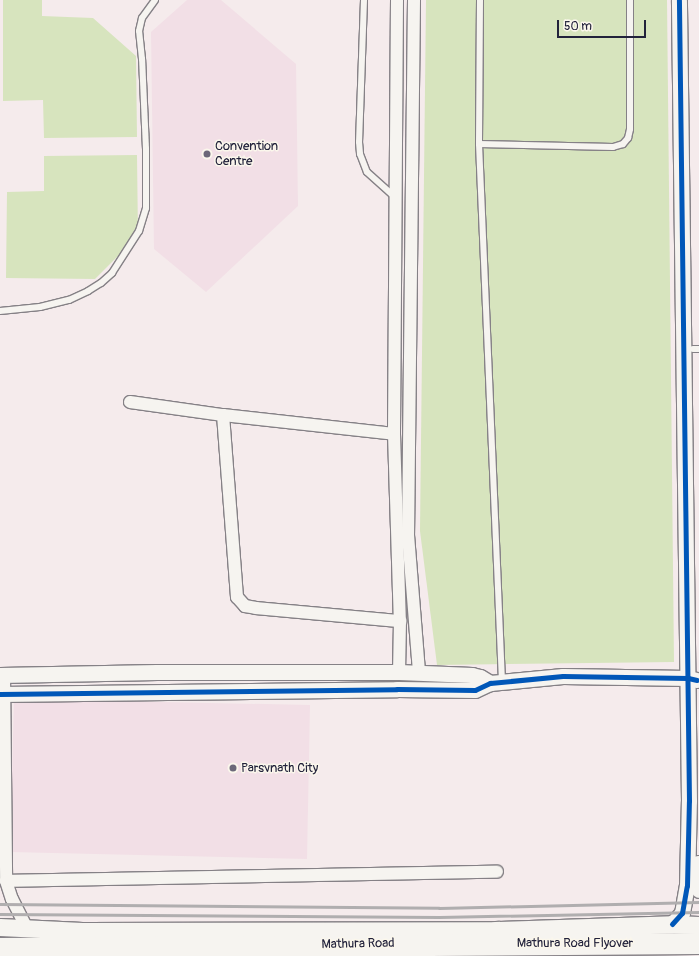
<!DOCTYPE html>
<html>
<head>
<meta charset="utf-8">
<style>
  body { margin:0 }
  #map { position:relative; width:699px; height:956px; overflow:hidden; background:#f5ebec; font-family:Pangolin,sans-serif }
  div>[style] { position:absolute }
  .built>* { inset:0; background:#f2dfe6 }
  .green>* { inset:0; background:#d7e4be }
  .roads { filter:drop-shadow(1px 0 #858186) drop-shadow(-1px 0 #858186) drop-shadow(0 1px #858186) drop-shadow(0 -1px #858186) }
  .service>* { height:6px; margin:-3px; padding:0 3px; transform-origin:3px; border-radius:3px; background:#f6f4f0 }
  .minor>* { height:12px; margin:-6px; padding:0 6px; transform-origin:6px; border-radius:6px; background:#f6f4f0 }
  .tertiary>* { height:15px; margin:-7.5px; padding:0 7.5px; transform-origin:7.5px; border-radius:7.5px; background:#f6f4f0 }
  .secondary>* { height:17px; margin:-8.5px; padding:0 8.5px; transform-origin:8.5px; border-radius:8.5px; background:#f6f4f0 }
  .trunk>* { height:21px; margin:-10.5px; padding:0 10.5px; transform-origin:10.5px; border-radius:10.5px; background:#f6f4f0 }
  .rail>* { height:3px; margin:-1.5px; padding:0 1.5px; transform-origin:1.5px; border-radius:1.5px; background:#b0aeaf }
  .cycleway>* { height:5px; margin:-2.5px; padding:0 2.5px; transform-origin:2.5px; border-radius:2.5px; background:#0057b8 }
  .dots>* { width:11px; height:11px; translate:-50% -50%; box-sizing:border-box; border:2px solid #fbf7ec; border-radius:50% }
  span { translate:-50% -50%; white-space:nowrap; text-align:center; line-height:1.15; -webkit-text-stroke:3px #fbf7ec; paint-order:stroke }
  .poi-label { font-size:13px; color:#22223b }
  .left { translate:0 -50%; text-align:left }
  .street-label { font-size:13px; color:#22223b }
  .scale { position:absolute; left:557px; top:20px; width:89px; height:18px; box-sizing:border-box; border:2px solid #22223b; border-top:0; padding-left:5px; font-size:12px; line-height:14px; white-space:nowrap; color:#22223b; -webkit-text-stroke:3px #fbf7ec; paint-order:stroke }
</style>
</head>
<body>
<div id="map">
  <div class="built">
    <div style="clip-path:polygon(187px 0,221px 0,296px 64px,298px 206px,206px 292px,154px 249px,151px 32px)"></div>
    <div style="clip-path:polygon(14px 699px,310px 705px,307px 859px,10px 852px)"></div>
  </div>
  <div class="green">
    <div style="clip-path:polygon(3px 0,42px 0,42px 16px,93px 18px,136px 56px,137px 137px,44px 138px,43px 100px,3px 101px)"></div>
    <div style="clip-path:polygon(426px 0,667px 0,674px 662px,437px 665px,420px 531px)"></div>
    <div style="clip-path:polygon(137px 155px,138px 236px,95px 279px,6px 278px,7px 192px,44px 191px,44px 156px)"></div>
  </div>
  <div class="roads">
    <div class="service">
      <div style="left:364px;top:0;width:142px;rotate:92deg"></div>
      <div style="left:359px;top:142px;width:12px;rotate:85deg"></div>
      <div style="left:360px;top:154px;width:19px;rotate:69deg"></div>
      <div style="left:367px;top:172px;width:39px;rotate:42deg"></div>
      <div style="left:480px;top:0;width:144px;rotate:90.4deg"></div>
      <div style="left:479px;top:144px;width:538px;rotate:87.55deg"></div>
      <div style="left:479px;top:144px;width:134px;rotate:1.3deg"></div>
      <div style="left:613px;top:147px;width:10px;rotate:-17deg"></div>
      <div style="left:623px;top:144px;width:8px;rotate:-50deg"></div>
      <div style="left:628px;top:138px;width:9px;rotate:-77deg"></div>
      <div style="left:630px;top:129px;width:129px;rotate:-90deg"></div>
      <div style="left:0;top:311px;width:40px;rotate:-5.7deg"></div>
      <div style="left:40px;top:307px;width:30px;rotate:-14deg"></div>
      <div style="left:69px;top:300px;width:21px;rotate:-25deg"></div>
      <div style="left:88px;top:291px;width:15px;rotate:-32deg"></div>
      <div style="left:101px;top:283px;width:15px;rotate:-42deg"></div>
      <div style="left:112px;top:273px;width:50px;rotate:-57.3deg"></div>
      <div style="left:139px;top:231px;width:24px;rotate:-73deg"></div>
      <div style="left:146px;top:208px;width:59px;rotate:-90deg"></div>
      <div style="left:146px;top:149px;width:90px;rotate:-92.5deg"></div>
      <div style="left:142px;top:59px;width:28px;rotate:-96deg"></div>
      <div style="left:139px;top:31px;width:13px;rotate:-77deg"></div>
      <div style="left:142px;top:18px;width:22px;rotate:-54deg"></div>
      <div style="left:693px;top:349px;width:6px"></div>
    </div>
    <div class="minor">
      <div style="left:397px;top:0;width:434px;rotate:90.4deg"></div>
      <div style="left:394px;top:434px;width:187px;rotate:88.2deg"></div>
      <div style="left:400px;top:621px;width:51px;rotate:91.1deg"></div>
      <div style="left:414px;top:0;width:535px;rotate:90.64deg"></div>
      <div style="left:408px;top:535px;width:138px;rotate:85.4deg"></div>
      <div style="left:130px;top:402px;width:94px;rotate:8deg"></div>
      <div style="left:223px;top:415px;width:172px;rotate:6.3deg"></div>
      <div style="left:223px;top:415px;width:183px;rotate:85.6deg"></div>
      <div style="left:237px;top:597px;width:12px;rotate:48deg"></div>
      <div style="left:245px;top:606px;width:11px;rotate:10deg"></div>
      <div style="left:256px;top:608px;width:145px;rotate:5.2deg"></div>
      <div style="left:4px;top:674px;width:207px;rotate:89.4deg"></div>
      <div style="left:6px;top:881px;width:19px;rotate:72deg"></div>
      <div style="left:12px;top:899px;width:33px;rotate:63deg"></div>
      <div style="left:6px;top:881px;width:491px;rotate:-1.1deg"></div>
    </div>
    <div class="tertiary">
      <div style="left:0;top:675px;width:157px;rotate:-1.1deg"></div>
      <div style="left:157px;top:672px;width:242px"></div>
      <div style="left:399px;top:672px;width:73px;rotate:2.4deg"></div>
      <div style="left:472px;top:675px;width:8px;rotate:14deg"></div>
      <div style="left:480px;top:677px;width:12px;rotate:31deg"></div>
      <div style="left:0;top:694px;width:397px;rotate:-0.7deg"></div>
      <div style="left:397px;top:689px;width:78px;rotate:0.7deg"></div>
      <div style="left:475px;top:690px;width:17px;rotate:-25deg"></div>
      <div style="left:490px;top:683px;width:73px;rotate:-5.5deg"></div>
      <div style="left:563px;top:676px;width:125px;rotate:0.9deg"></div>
      <div style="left:688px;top:678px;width:9px;rotate:13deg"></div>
      <div style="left:698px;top:863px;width:27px;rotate:88deg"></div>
      <div style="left:672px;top:924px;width:15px;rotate:-48deg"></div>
      <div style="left:682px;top:913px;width:27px;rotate:-80deg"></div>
      <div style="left:687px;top:886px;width:85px;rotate:-88.7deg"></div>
      <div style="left:689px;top:801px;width:801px;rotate:-90.72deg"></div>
    </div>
    <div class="secondary">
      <div style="left:0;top:927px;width:82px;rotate:2.8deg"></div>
      <div style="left:82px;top:931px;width:413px;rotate:-0.1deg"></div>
      <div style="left:495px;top:930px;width:177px;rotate:-1.9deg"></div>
      <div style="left:672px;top:924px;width:27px;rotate:2deg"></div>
    </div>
    <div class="trunk">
      <div style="left:0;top:948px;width:699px;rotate:-0.41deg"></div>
    </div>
  </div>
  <div class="rail">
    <div style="left:0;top:904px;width:439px;rotate:0.5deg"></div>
    <div style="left:439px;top:908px;width:260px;rotate:-1.3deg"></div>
    <div style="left:0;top:914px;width:439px;rotate:0.4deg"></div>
    <div style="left:439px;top:917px;width:260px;rotate:-1.1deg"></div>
  </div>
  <div class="cycleway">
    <div style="left:0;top:694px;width:397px;rotate:-0.7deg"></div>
    <div style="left:397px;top:689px;width:78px;rotate:0.7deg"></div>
    <div style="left:475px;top:690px;width:17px;rotate:-25deg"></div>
    <div style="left:490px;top:683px;width:73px;rotate:-5.5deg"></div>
    <div style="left:563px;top:676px;width:125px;rotate:0.9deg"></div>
    <div style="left:688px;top:678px;width:9px;rotate:13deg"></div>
    <div style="left:672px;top:924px;width:15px;rotate:-48deg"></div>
    <div style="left:682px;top:913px;width:27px;rotate:-80deg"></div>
    <div style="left:687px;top:886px;width:85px;rotate:-88.7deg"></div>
    <div style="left:689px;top:801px;width:801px;rotate:-90.72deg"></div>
  </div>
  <div class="dots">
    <div style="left:207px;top:154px;background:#6c6879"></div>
    <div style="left:233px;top:768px;background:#6c6879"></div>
  </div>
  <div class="poi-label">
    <span class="left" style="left:215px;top:154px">Convention<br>Centre</span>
    <span class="left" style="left:241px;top:768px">Parsvnath City</span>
  </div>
  <div class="street-label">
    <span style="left:575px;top:943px">Mathura Road Flyover</span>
    <span style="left:358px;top:944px;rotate:-1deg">Mathura Road</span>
  </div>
  <div class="scale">50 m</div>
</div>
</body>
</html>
